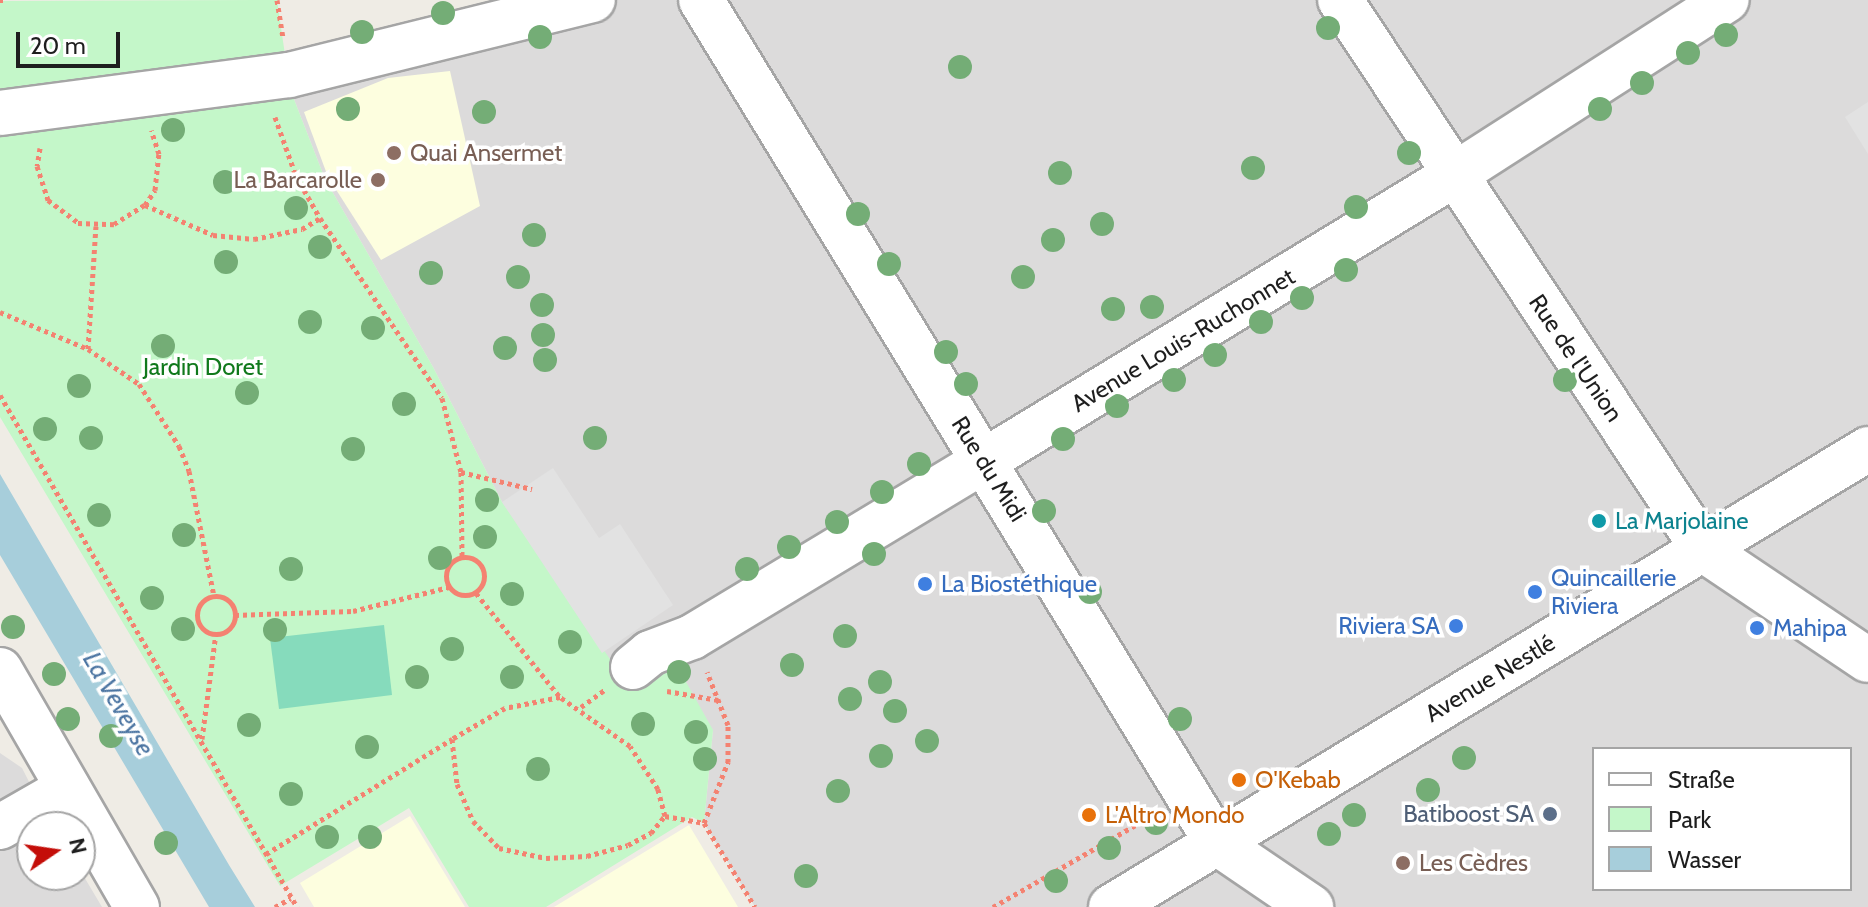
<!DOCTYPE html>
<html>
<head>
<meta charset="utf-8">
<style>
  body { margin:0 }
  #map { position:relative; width:1868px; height:907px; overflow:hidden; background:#efece5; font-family:Cabin,sans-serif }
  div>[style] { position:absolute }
  .residential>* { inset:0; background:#dcdbdb }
  .education>* { inset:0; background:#fdfedf }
  .park>* { inset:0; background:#c4f7c9 }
  .pitch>* { inset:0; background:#86dbbc }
  .parking>* { inset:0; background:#e2e2e2 }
  .water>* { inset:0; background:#a7cedb }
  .path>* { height:5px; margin-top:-2.5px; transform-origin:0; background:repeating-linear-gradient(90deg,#f48271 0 4px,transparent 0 8px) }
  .path>.ring { margin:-2.5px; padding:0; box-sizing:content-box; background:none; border:5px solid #f48271; border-radius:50% }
  .roads { filter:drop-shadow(2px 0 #a5a5a5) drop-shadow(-2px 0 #a5a5a5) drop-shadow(0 2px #a5a5a5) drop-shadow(0 -2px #a5a5a5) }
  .minor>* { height:44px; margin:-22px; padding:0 22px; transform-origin:22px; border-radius:22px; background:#fff }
  .trees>* { width:24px; height:24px; margin:-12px; border-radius:50%; background:#74ad76 }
  .dots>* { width:22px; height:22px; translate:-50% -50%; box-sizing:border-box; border:4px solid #fff; border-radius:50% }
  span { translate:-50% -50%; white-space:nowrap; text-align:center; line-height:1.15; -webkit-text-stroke:7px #fff; paint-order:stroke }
  .education-label { font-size:24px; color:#785e54 }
  .left { translate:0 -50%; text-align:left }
  .right { translate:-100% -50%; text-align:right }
  .street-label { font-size:24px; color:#1e1e1e }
  .park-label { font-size:24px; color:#10791c }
  .culture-label { font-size:24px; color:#0d838f }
  .shop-label { font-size:24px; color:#366cbe }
  .food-label { font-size:24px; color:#c56008 }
  .service-label { font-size:24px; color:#4e5e75 }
  .water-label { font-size:26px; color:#4c75a2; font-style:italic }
  .legend { position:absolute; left:1592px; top:747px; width:260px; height:144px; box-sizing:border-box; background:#fff; border:2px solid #a5a5a5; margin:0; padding:10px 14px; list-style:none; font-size:24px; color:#1e1e1e }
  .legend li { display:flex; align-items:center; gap:16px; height:40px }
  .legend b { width:40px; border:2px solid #a5a5a5 }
  .north { position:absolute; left:16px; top:811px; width:80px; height:80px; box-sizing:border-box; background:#fff; border:2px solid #a5a5a5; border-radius:50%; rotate:77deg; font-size:22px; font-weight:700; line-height:32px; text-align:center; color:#1e1e1e }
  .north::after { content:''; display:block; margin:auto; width:28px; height:36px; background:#c40e09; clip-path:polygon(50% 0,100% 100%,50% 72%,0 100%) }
  .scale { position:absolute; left:16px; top:32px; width:104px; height:36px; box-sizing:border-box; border:4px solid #1e1e1e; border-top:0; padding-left:10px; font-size:24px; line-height:28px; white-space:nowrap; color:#1e1e1e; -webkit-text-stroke:6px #fff; paint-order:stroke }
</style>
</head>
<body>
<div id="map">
  <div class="residential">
    <div style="clip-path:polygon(evenodd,593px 0,1868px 0,1868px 907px,755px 907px,704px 823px,713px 730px,625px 681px,602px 653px,502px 502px,433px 367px,325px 179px,290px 89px,593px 0,1594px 749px,1850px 749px,1850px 889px,1594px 889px,1594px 749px)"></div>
    <div style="clip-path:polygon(0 753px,22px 768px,52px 827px,32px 827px,32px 875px,80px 875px,80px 870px,102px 907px,0 907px)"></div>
  </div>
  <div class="education">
    <div style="clip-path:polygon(450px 71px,480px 206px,381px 260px,328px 177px,304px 112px,388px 78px)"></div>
    <div style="clip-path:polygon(410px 816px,465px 907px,314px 907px,300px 883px)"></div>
    <div style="clip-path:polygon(689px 825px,738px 907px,554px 907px)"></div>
  </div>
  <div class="park">
    <div style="clip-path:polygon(277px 0,290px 89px,325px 179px,433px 367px,502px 502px,625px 681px,671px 655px,713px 730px,704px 823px,692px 817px,546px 907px,469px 907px,409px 808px,280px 886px,0 417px,0 1px)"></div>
  </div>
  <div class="pitch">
    <div style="clip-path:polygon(384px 625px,392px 695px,279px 709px,270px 638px)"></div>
  </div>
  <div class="parking">
    <div style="clip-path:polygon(1868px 102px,1868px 154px,1845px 117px)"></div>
    <div style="clip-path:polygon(553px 468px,599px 538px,620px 524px,673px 605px,602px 653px,502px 502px)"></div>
  </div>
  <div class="water">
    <div style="clip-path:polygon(0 474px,229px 865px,255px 907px,209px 907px,0 555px)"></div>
  </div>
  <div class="path">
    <div style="left:0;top:0;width:3px"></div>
    <div style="left:277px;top:0;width:38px;rotate:81deg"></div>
    <div style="left:275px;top:117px;width:63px;rotate:70.4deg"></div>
    <div style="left:296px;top:176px;width:48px;rotate:60.3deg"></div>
    <div style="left:320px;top:218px;width:217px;rotate:55.9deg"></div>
    <div style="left:442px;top:398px;width:76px;rotate:75.6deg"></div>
    <div style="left:461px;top:472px;width:85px;rotate:89.3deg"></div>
    <div style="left:40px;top:148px;width:18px;rotate:99deg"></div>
    <div style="left:37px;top:166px;width:36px;rotate:72deg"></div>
    <div style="left:48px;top:200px;width:38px;rotate:37deg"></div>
    <div style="left:78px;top:223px;width:36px;rotate:2deg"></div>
    <div style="left:114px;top:224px;width:36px;rotate:-32deg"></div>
    <div style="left:145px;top:205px;width:18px;rotate:-56deg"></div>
    <div style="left:155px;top:190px;width:36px;rotate:-84deg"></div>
    <div style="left:159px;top:154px;width:25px;rotate:-108deg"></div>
    <div style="left:145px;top:205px;width:74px;rotate:23.8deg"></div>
    <div style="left:213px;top:235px;width:41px;rotate:5.6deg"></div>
    <div style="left:254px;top:239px;width:49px;rotate:-11.8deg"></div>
    <div style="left:302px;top:229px;width:21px;rotate:-31deg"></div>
    <div style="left:0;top:312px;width:95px;rotate:22.8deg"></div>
    <div style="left:88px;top:349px;width:62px;rotate:34.5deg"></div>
    <div style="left:139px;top:384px;width:74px;rotate:57.2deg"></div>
    <div style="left:179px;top:446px;width:27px;rotate:68deg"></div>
    <div style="left:189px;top:471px;width:127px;rotate:78.7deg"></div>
    <div style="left:88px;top:349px;width:123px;rotate:-86.3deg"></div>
    <div style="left:0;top:395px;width:592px;rotate:59.88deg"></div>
    <div style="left:461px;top:472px;width:73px;rotate:13.5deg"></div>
    <div class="ring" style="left:446px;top:557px;width:33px;height:33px"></div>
    <div style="left:476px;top:593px;width:134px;rotate:51.1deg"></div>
    <div class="ring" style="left:197px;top:596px;width:33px;height:33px"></div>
    <div style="left:235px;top:615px;width:118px;rotate:-1.9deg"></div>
    <div style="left:353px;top:611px;width:99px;rotate:-14deg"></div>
    <div style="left:667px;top:691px;width:52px;rotate:10deg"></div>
    <div style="left:581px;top:707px;width:29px;rotate:-36deg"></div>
    <div style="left:202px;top:739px;width:107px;rotate:-82.5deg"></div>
    <div style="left:665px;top:816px;width:28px;rotate:-105deg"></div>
    <div style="left:658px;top:789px;width:51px;rotate:-123.1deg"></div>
    <div style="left:630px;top:746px;width:85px;rotate:-145deg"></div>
    <div style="left:560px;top:697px;width:56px;rotate:168.7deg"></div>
    <div style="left:505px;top:708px;width:61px;rotate:149.7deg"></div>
    <div style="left:452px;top:739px;width:45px;rotate:83.7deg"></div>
    <div style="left:457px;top:784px;width:40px;rotate:66.6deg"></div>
    <div style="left:473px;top:821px;width:37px;rotate:46deg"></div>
    <div style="left:499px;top:848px;width:48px;rotate:12deg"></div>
    <div style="left:546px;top:858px;width:41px;rotate:-2.8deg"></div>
    <div style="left:587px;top:856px;width:42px;rotate:-15deg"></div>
    <div style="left:628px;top:845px;width:26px;rotate:-28deg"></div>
    <div style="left:651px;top:833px;width:22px;rotate:-51deg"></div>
    <div style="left:665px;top:816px;width:40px;rotate:10deg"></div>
    <div style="left:704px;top:823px;width:98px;rotate:58.7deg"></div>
    <div style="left:704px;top:823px;width:66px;rotate:-68.5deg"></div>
    <div style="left:728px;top:762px;width:37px;rotate:-90deg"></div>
    <div style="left:728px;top:725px;width:57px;rotate:-111.6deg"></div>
    <div style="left:266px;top:854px;width:219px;rotate:-31.7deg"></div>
    <div style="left:275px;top:907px;width:18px;rotate:-29deg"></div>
    <div style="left:993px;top:907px;width:187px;rotate:-29.9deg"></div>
  </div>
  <div class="roads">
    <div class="minor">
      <div style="left:701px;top:0;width:988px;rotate:58.53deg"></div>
      <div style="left:1217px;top:843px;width:114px;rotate:34.2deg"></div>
      <div style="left:1340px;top:0;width:660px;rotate:56.5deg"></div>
      <div style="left:1704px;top:550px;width:197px;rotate:33.9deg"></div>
      <div style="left:0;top:113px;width:291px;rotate:-7.5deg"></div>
      <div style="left:289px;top:75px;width:313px;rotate:-13.9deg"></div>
      <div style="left:633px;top:667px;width:22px;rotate:-39deg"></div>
      <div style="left:650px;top:653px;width:45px;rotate:-20.9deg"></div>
      <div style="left:692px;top:637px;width:341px;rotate:-31.1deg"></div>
      <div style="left:984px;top:461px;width:550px;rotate:-31.32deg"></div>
      <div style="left:1454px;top:175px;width:324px;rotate:-32.7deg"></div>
      <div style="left:0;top:670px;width:274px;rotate:60deg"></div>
      <div style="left:0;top:827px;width:78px;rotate:-29.8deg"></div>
      <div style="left:1111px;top:907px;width:885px;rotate:-31.17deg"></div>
    </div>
  </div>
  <div class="trees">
    <div style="left:443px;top:13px"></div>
    <div style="left:1328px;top:28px"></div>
    <div style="left:362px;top:32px"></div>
    <div style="left:1726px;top:35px"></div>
    <div style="left:540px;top:37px"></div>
    <div style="left:1688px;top:53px"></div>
    <div style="left:960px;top:67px"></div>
    <div style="left:1642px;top:83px"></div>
    <div style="left:348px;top:109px"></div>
    <div style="left:1600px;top:109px"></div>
    <div style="left:484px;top:112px"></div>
    <div style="left:173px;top:130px"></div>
    <div style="left:1409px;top:153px"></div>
    <div style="left:1253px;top:168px"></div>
    <div style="left:1060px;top:173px"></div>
    <div style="left:225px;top:182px"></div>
    <div style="left:1356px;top:207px"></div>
    <div style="left:296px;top:208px"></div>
    <div style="left:858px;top:214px"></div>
    <div style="left:1102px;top:224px"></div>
    <div style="left:534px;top:235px"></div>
    <div style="left:1053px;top:240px"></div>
    <div style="left:320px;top:247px"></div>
    <div style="left:226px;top:262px"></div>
    <div style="left:889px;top:264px"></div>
    <div style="left:1346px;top:270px"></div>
    <div style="left:431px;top:273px"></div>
    <div style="left:518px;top:277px"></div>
    <div style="left:1023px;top:277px"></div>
    <div style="left:1302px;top:298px"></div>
    <div style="left:542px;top:305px"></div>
    <div style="left:1152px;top:307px"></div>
    <div style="left:1113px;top:309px"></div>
    <div style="left:310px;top:322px"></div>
    <div style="left:1261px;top:322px"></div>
    <div style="left:373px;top:328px"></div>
    <div style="left:543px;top:335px"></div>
    <div style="left:163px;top:346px"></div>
    <div style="left:505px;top:348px"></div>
    <div style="left:946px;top:352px"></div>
    <div style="left:1215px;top:355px"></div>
    <div style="left:545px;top:360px"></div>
    <div style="left:1174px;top:380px"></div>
    <div style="left:1565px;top:380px"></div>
    <div style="left:966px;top:384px"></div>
    <div style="left:79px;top:386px"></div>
    <div style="left:247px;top:393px"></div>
    <div style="left:404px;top:404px"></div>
    <div style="left:1117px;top:406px"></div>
    <div style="left:45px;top:429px"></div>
    <div style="left:91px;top:438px"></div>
    <div style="left:595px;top:438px"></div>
    <div style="left:1063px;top:439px"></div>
    <div style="left:353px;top:449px"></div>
    <div style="left:919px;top:464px"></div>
    <div style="left:882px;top:492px"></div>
    <div style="left:487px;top:500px"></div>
    <div style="left:1044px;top:511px"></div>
    <div style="left:99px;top:515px"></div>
    <div style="left:837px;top:522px"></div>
    <div style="left:184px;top:535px"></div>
    <div style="left:485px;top:537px"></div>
    <div style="left:789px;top:547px"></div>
    <div style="left:874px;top:554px"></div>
    <div style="left:440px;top:558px"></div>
    <div style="left:291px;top:569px"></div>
    <div style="left:747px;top:569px"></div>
    <div style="left:1090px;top:592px"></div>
    <div style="left:512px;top:594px"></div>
    <div style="left:152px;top:598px"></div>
    <div style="left:13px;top:627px"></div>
    <div style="left:183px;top:629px"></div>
    <div style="left:275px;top:630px"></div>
    <div style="left:845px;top:636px"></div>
    <div style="left:570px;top:642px"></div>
    <div style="left:452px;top:649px"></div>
    <div style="left:792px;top:665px"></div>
    <div style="left:679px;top:672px"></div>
    <div style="left:54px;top:674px"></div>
    <div style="left:417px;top:677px"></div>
    <div style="left:512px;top:677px"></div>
    <div style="left:880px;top:682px"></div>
    <div style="left:850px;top:699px"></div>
    <div style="left:895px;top:711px"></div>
    <div style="left:68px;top:719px"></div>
    <div style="left:1180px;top:719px"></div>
    <div style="left:643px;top:724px"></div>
    <div style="left:249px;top:725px"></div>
    <div style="left:696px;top:732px"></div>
    <div style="left:111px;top:736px"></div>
    <div style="left:927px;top:741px"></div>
    <div style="left:367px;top:747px"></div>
    <div style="left:881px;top:756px"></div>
    <div style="left:1464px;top:758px"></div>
    <div style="left:705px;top:759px"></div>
    <div style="left:538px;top:769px"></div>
    <div style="left:1428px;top:790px"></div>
    <div style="left:838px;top:791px"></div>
    <div style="left:291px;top:794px"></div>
    <div style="left:1354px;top:815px"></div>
    <div style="left:1156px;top:823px"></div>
    <div style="left:1329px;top:834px"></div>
    <div style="left:327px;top:837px"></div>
    <div style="left:370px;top:837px"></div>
    <div style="left:166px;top:843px"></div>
    <div style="left:1109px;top:848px"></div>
    <div style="left:806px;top:876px"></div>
    <div style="left:1056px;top:881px"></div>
  </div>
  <div class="dots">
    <div style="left:394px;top:153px;background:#8d6e63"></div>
    <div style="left:378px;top:180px;background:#8d6e63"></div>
    <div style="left:1599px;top:521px;background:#0f9aa8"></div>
    <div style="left:925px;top:584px;background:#3f7fe0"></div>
    <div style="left:1535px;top:592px;background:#3f7fe0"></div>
    <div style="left:1456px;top:626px;background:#3f7fe0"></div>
    <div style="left:1757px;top:628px;background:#3f7fe0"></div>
    <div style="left:1239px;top:780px;background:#e8710a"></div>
    <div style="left:1550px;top:814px;background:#5c6f8a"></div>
    <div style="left:1089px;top:815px;background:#e8710a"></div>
    <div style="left:1403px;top:863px;background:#8d6e63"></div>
  </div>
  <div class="education-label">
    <span class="left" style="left:410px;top:153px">Quai Ansermet</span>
    <span class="right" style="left:362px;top:180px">La Barcarolle</span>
    <span class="left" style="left:1419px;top:863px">Les Cèdres</span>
  </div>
  <div class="street-label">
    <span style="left:1183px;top:340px;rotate:-31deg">Avenue Louis-Ruchonnet</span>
    <span style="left:1576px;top:358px;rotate:56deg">Rue de l'Union</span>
    <span style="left:989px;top:469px;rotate:58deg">Rue du Midi</span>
    <span style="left:1490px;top:678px;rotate:-31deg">Avenue Nestlé</span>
  </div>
  <div class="park-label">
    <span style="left:203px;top:367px">Jardin Doret</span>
  </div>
  <div class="culture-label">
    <span class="left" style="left:1615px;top:521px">La Marjolaine</span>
  </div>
  <div class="shop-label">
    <span class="left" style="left:1551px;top:592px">Quincaillerie<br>Riviera</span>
    <span class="left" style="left:941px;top:584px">La Biostéthique</span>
    <span class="right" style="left:1440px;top:626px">Riviera SA</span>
    <span class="left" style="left:1773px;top:628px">Mahipa</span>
  </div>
  <div class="food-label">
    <span class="left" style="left:1255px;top:780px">O'Kebab</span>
    <span class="left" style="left:1105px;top:815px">L'Altro Mondo</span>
  </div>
  <div class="service-label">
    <span class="right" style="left:1534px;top:814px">Batiboost SA</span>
  </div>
  <div class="water-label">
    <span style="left:118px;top:704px;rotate:60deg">La Veveyse</span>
  </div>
  <ul class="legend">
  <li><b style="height:10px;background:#fff"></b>Straße</li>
  <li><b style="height:22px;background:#c4f7c9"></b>Park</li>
  <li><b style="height:22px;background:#a7cedb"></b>Wasser</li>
  </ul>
  <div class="north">N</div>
  <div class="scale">20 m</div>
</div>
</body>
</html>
